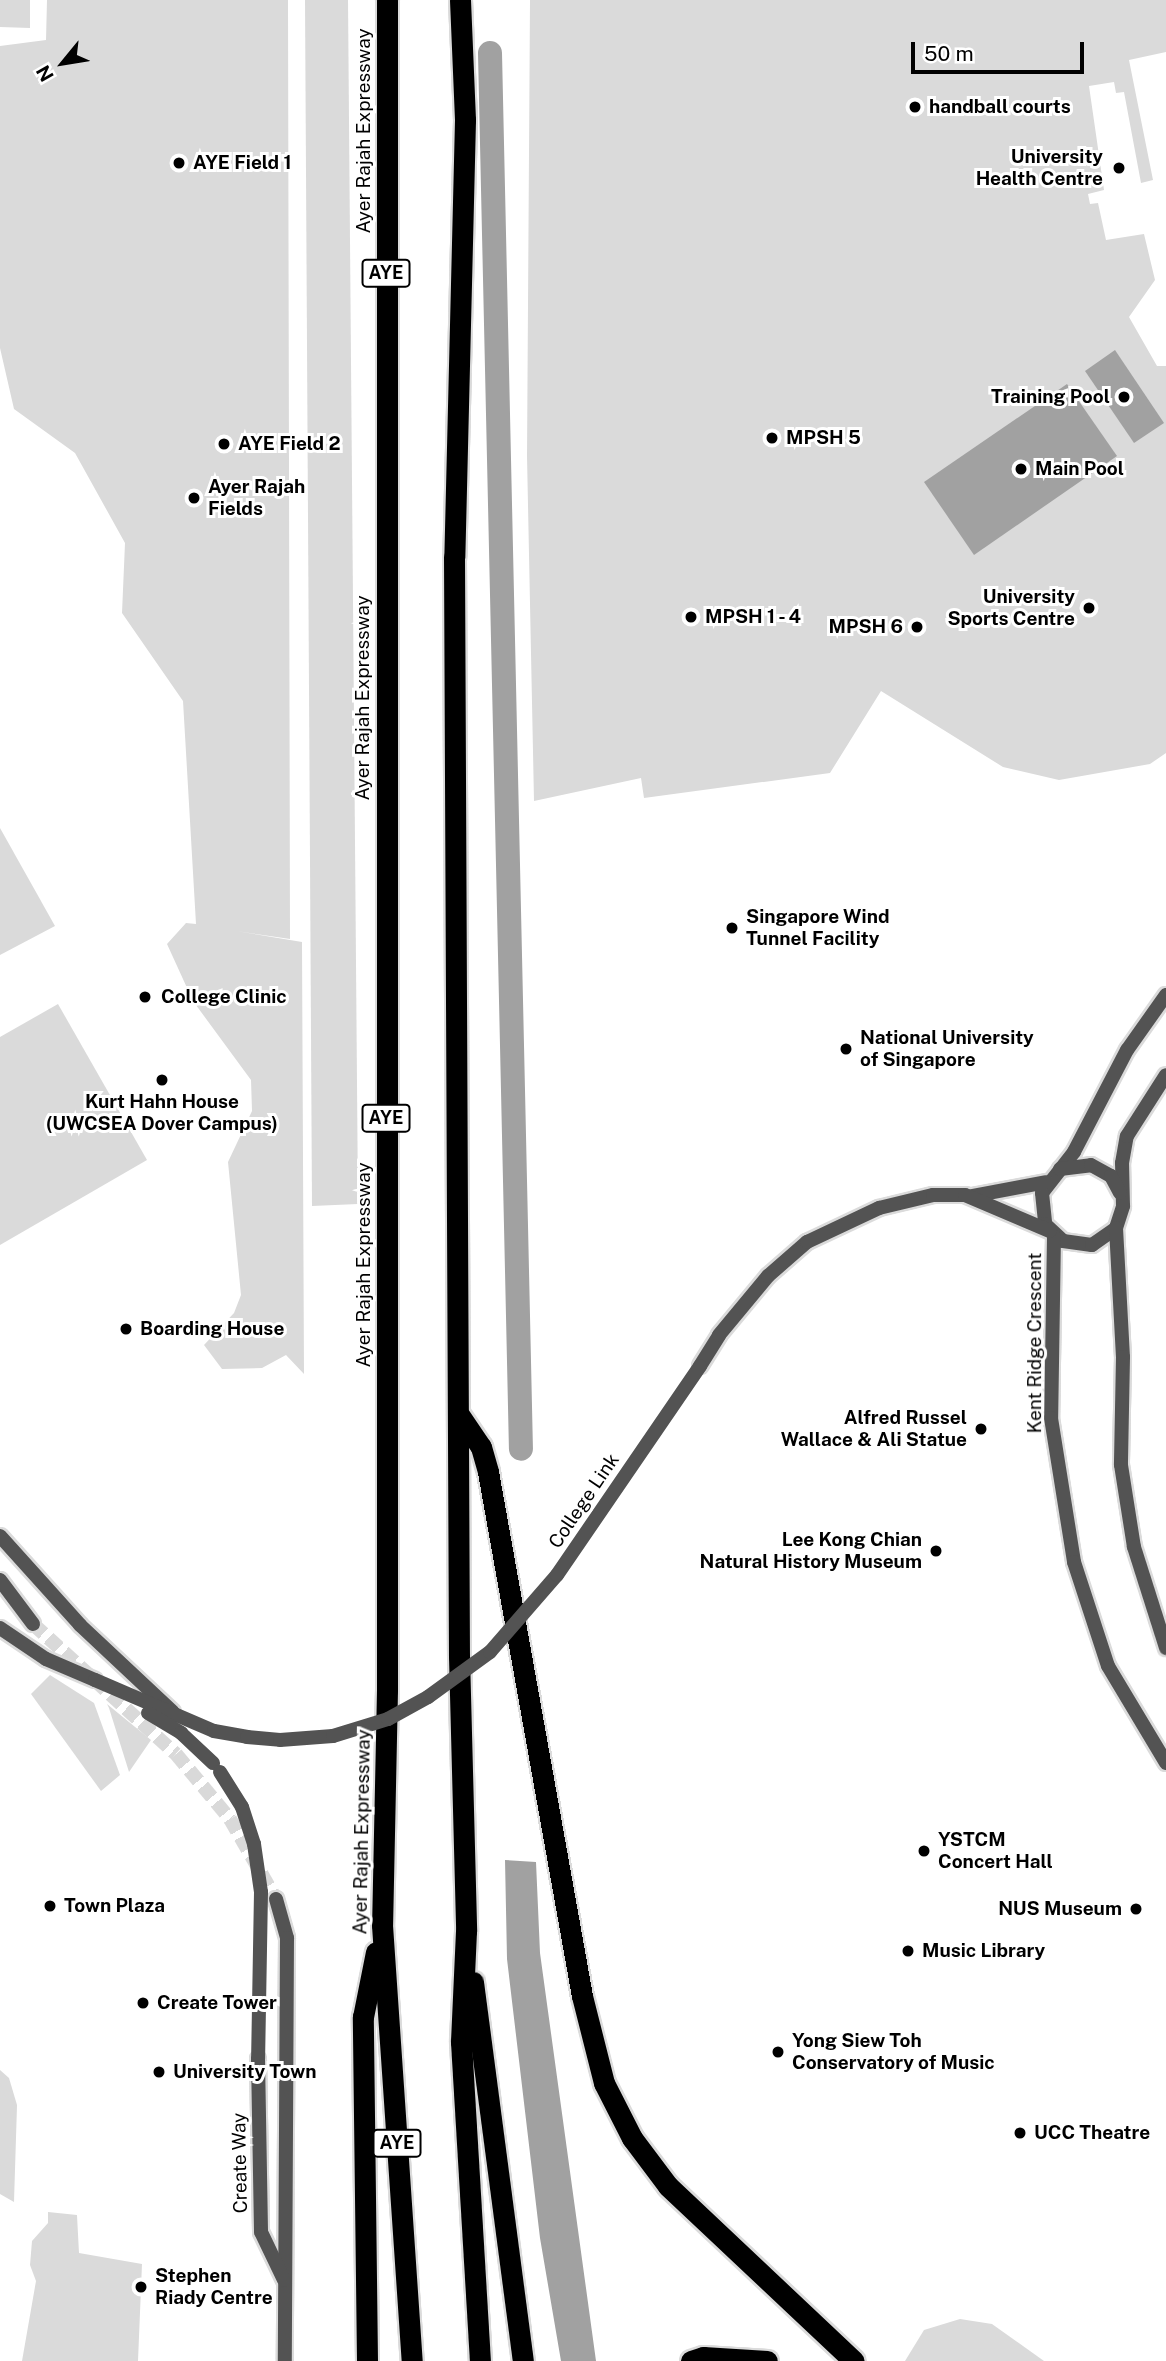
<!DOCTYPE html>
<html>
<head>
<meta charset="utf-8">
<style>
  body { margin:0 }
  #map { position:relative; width:1166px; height:2361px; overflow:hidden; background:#fff; font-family:"Public Sans",sans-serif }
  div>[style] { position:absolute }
  .green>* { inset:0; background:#dadada }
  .water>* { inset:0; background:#a1a1a1 }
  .canal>* { height:24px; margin:-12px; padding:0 12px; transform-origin:12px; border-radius:12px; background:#a1a1a1 }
  .street-tunnel>* { height:14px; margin-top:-7px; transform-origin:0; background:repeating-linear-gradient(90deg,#d9d9d9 0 14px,transparent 0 21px) }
  .roads { filter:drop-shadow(2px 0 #dbdbdb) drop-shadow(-2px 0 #dbdbdb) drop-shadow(0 2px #dbdbdb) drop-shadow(0 -2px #dbdbdb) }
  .street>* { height:14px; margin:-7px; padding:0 7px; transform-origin:7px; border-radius:7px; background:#535353 }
  .highway>* { height:21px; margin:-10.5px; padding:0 10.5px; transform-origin:10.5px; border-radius:10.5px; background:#000 }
  .street-bridge>* { height:14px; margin:-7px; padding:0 7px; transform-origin:7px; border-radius:7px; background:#535353 }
  .dots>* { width:19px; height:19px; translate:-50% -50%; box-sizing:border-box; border:4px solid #fff; border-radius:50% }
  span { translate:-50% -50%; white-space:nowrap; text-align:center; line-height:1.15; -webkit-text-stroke:6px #fff; paint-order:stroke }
  .shield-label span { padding:2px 5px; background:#fff; border:2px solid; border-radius:5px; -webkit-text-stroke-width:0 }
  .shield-label { font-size:18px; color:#000; font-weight:700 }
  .poi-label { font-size:19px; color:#000; font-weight:700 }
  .left { translate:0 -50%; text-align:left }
  .right { translate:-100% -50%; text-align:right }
  .street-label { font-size:19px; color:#000 }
  .north { position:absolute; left:28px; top:28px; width:70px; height:70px; -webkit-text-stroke:5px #fff; paint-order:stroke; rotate:240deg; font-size:19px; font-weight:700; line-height:28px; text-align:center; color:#000 }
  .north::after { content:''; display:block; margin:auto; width:24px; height:32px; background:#000; clip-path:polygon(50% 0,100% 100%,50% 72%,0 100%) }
  .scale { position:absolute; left:911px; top:42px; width:173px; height:32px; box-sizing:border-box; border:4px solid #000; border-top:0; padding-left:9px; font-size:21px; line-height:24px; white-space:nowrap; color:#000; -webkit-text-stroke:5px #fff; paint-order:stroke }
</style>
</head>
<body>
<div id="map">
  <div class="green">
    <div style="clip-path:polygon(0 0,30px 0,30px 28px,0 27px)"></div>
    <div style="clip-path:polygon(47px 0,288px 0,290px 939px,236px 931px,302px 942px,304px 1374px,286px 1355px,262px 1368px,222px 1369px,204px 1345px,234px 1313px,241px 1295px,228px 1162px,252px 1111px,251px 1080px,193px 1001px,167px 944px,186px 923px,196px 924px,183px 701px,122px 613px,125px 543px,75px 453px,14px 409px,0 348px,0 46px,46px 40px)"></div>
    <div style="clip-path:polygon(305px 0,348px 0,358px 1204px,312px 1206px)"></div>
    <div style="clip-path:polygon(530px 0,1166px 0,1166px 52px,1129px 60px,1153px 180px,1141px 183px,1124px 92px,1116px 93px,1114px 82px,1089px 86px,1104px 190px,1088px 194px,1090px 204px,1098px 203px,1106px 240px,1144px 234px,1155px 280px,1129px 317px,1157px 366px,1166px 366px,1166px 753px,1150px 764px,1059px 780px,1003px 767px,881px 691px,830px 773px,644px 798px,641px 778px,534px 801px,527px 456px)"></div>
    <div style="clip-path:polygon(0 828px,55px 926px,0 955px)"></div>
    <div style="clip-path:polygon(58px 1004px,147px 1160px,0 1245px,0 1037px)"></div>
    <div style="clip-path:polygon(50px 1675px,94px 1703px,120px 1775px,101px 1791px,31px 1694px)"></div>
    <div style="clip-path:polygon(107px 1704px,151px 1740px,129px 1772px,109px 1708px)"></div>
    <div style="clip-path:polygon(0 2070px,9px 2078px,17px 2105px,14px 2202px,0 2194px)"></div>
    <div style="clip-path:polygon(48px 2212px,77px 2215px,79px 2253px,142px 2264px,138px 2361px,22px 2361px,36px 2281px,30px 2265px,32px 2241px,48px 2223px)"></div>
    <div style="clip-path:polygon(960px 2319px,992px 2324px,1044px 2361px,905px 2361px,924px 2330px)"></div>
  </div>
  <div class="water">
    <div style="clip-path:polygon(1115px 350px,1164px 423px,1134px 443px,1085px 371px)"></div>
    <div style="clip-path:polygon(1067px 384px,1117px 456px,974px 555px,924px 482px)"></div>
    <div style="clip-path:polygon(505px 1860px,536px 1862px,540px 1953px,596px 2361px,561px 2361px,540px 2238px,507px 1959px)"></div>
  </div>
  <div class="canal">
    <div style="left:490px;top:53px;width:1396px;rotate:88.73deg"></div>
  </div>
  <div class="street-tunnel">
    <div style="left:33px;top:1624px;width:193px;rotate:42.3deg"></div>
    <div style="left:176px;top:1754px;width:85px;rotate:50.3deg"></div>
    <div style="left:230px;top:1819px;width:92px;rotate:60.1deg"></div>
  </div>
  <div class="roads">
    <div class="street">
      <div style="left:1166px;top:995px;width:67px;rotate:125.3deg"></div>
      <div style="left:1127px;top:1050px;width:115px;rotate:117.5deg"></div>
      <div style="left:1074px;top:1152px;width:52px;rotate:128deg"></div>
      <div style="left:1042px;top:1193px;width:31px;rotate:84deg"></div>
      <div style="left:1045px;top:1224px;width:25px;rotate:43deg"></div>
      <div style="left:1063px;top:1241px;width:29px;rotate:8deg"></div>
      <div style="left:1092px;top:1245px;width:29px;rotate:-35deg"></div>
      <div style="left:1116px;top:1228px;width:23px;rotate:-72deg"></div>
      <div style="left:1123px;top:1206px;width:43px;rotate:-91.3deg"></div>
      <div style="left:1122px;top:1163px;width:27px;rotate:-80deg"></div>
      <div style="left:1127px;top:1136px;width:72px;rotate:-57.4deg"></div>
      <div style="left:1060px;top:1169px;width:31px;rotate:-7deg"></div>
      <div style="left:1091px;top:1165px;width:23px;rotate:29deg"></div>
      <div style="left:1111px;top:1176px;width:19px;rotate:62deg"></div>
      <div style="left:972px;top:1196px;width:75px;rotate:-10.7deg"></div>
      <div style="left:1116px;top:1228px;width:129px;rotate:86.9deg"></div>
      <div style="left:1123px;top:1357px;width:108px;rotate:91.1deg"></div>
      <div style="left:1121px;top:1465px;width:83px;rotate:81deg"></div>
      <div style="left:1134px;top:1547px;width:106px;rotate:72.4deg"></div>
      <div style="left:1054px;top:1236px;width:182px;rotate:90.9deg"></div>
      <div style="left:1051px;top:1418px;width:146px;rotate:80.9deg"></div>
      <div style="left:1074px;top:1562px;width:109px;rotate:71.9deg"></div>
      <div style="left:1108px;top:1666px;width:113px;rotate:59.1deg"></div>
      <div style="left:700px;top:1366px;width:36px;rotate:-58deg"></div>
      <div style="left:719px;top:1335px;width:77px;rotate:-50.3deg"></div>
      <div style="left:768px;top:1276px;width:52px;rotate:-41.1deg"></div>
      <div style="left:807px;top:1242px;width:80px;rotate:-25.3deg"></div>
      <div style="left:879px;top:1208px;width:56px;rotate:-13.5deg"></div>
      <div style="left:933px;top:1195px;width:32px"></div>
      <div style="left:965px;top:1195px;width:92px;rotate:23deg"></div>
      <div style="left:0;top:1536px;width:120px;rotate:48deg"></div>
      <div style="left:80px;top:1625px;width:127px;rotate:43.1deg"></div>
      <div style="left:0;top:1580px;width:55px;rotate:53.1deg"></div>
      <div style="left:0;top:1628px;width:55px;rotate:34deg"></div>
      <div style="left:46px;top:1659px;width:53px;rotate:23.2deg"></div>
      <div style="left:276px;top:1899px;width:41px;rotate:74.2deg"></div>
      <div style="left:287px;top:1938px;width:423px;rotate:90.3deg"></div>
      <div style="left:258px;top:2059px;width:173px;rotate:89deg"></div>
      <div style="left:261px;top:2232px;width:53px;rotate:64.4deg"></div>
    </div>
    <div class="highway">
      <div style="left:387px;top:0;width:1690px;rotate:90deg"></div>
      <div style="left:387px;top:1690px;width:235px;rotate:91.2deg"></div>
      <div style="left:382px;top:1925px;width:437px;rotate:86.1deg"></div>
      <div style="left:460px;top:0;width:120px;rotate:87.6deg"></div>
      <div style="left:465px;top:120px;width:437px;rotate:91.4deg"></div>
      <div style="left:454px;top:557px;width:1099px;rotate:89.74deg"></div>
      <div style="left:459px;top:1656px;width:275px;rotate:88.5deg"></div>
      <div style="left:466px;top:1931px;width:111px;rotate:92.6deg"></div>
      <div style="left:461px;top:2042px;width:320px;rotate:86.6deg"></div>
      <div style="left:460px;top:1416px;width:37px;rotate:56deg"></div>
      <div style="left:481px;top:1447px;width:26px;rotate:74deg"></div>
      <div style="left:488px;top:1472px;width:532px;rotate:79.83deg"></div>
      <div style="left:582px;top:1996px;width:90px;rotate:75.8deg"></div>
      <div style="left:604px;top:2083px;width:62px;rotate:63deg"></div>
      <div style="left:632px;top:2138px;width:60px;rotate:53.1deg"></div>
      <div style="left:668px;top:2186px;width:255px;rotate:43.3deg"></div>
      <div style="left:473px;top:1982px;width:382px;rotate:82.5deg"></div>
      <div style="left:367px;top:2361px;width:344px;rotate:-90.7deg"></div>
      <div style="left:363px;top:2017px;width:66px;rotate:-78.7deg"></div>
      <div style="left:691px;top:2361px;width:13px;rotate:-18deg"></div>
      <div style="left:703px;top:2357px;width:64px;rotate:3.6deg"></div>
    </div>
  </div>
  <div class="street-bridge">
    <div style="left:95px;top:1680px;width:129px;rotate:23.2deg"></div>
    <div style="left:214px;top:1731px;width:34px;rotate:10deg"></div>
    <div style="left:247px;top:1737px;width:33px;rotate:5deg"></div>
    <div style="left:280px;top:1740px;width:53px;rotate:-4.3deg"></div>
    <div style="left:333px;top:1736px;width:58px;rotate:-17.2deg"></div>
    <div style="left:388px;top:1719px;width:46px;rotate:-28.8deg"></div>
    <div style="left:428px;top:1697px;width:77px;rotate:-36deg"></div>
    <div style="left:490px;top:1652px;width:102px;rotate:-49deg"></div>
    <div style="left:557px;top:1575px;width:253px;rotate:-55.6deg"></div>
    <div style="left:148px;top:1713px;width:39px;rotate:31deg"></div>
    <div style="left:181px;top:1733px;width:44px;rotate:43.2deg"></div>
    <div style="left:220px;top:1772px;width:41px;rotate:57.8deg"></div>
    <div style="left:242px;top:1807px;width:39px;rotate:72deg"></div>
    <div style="left:254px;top:1844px;width:49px;rotate:81.7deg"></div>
    <div style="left:261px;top:1892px;width:167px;rotate:91deg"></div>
  </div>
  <div class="dots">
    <div style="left:915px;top:107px;background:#000"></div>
    <div style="left:179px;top:163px;background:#000"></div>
    <div style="left:1119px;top:168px;background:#000"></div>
    <div style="left:1124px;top:397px;background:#000"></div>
    <div style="left:772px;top:438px;background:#000"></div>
    <div style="left:224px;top:444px;background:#000"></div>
    <div style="left:1021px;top:469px;background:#000"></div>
    <div style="left:194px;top:498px;background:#000"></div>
    <div style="left:1089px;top:608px;background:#000"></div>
    <div style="left:691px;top:617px;background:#000"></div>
    <div style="left:917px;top:627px;background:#000"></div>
    <div style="left:732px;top:928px;background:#000"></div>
    <div style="left:145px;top:997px;background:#000"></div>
    <div style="left:846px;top:1049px;background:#000"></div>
    <div style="left:162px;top:1080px;background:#000"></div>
    <div style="left:126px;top:1329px;background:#000"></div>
    <div style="left:981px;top:1429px;background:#000"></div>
    <div style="left:936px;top:1551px;background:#000"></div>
    <div style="left:924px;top:1851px;background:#000"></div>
    <div style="left:50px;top:1906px;background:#000"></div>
    <div style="left:1136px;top:1909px;background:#000"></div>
    <div style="left:908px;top:1951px;background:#000"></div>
    <div style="left:143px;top:2003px;background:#000"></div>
    <div style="left:778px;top:2052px;background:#000"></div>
    <div style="left:159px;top:2072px;background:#000"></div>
    <div style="left:1020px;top:2133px;background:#000"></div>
    <div style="left:141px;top:2287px;background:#000"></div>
  </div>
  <div class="shield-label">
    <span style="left:386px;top:273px">AYE</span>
    <span style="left:386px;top:1118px">AYE</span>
    <span style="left:397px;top:2143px">AYE</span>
  </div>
  <div class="poi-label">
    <span class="left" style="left:929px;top:107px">handball courts</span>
    <span class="right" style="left:1103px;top:168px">University<br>Health Centre</span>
    <span class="left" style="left:193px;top:163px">AYE Field 1</span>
    <span class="right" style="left:1110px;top:397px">Training Pool</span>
    <span class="left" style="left:786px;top:438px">MPSH 5</span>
    <span class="left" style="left:238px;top:444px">AYE Field 2</span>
    <span class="left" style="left:1035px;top:469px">Main Pool</span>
    <span class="left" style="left:208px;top:498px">Ayer Rajah<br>Fields</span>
    <span class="right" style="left:1075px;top:608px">University<br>Sports Centre</span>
    <span class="left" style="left:705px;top:617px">MPSH 1 - 4</span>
    <span class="right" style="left:903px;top:627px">MPSH 6</span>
    <span class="left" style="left:746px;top:928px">Singapore Wind<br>Tunnel Facility</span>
    <span class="left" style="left:161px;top:997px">College Clinic</span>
    <span class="left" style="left:860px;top:1049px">National University<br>of Singapore</span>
    <span style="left:162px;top:1113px">Kurt Hahn House<br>(UWCSEA Dover Campus)</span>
    <span class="left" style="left:140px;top:1329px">Boarding House</span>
    <span class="right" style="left:967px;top:1429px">Alfred Russel<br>Wallace &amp; Ali Statue</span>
    <span class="right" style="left:922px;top:1551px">Lee Kong Chian<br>Natural History Museum</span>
    <span class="left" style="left:938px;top:1851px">YSTCM<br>Concert Hall</span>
    <span class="left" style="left:64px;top:1906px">Town Plaza</span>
    <span class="right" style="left:1122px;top:1909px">NUS Museum</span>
    <span class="left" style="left:922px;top:1951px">Music Library</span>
    <span class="left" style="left:157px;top:2003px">Create Tower</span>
    <span class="left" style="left:792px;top:2052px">Yong Siew Toh<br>Conservatory of Music</span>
    <span class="left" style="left:173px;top:2072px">University Town</span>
    <span class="left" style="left:1034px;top:2133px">UCC Theatre</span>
    <span class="left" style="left:155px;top:2287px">Stephen<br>Riady Centre</span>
  </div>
  <div class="street-label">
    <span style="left:364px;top:131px;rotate:-90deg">Ayer Rajah Expressway</span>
    <span style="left:363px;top:698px;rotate:-90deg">Ayer Rajah Expressway</span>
    <span style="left:364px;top:1265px;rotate:-90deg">Ayer Rajah Expressway</span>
    <span style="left:1035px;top:1343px;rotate:-90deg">Kent Ridge Crescent</span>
    <span style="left:584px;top:1501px;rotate:-56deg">College Link</span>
    <span style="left:362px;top:1832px;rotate:-89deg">Ayer Rajah Expressway</span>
    <span style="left:240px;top:2163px;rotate:-91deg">Create Way</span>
  </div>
  <div class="north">N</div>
  <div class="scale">50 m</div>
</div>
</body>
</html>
